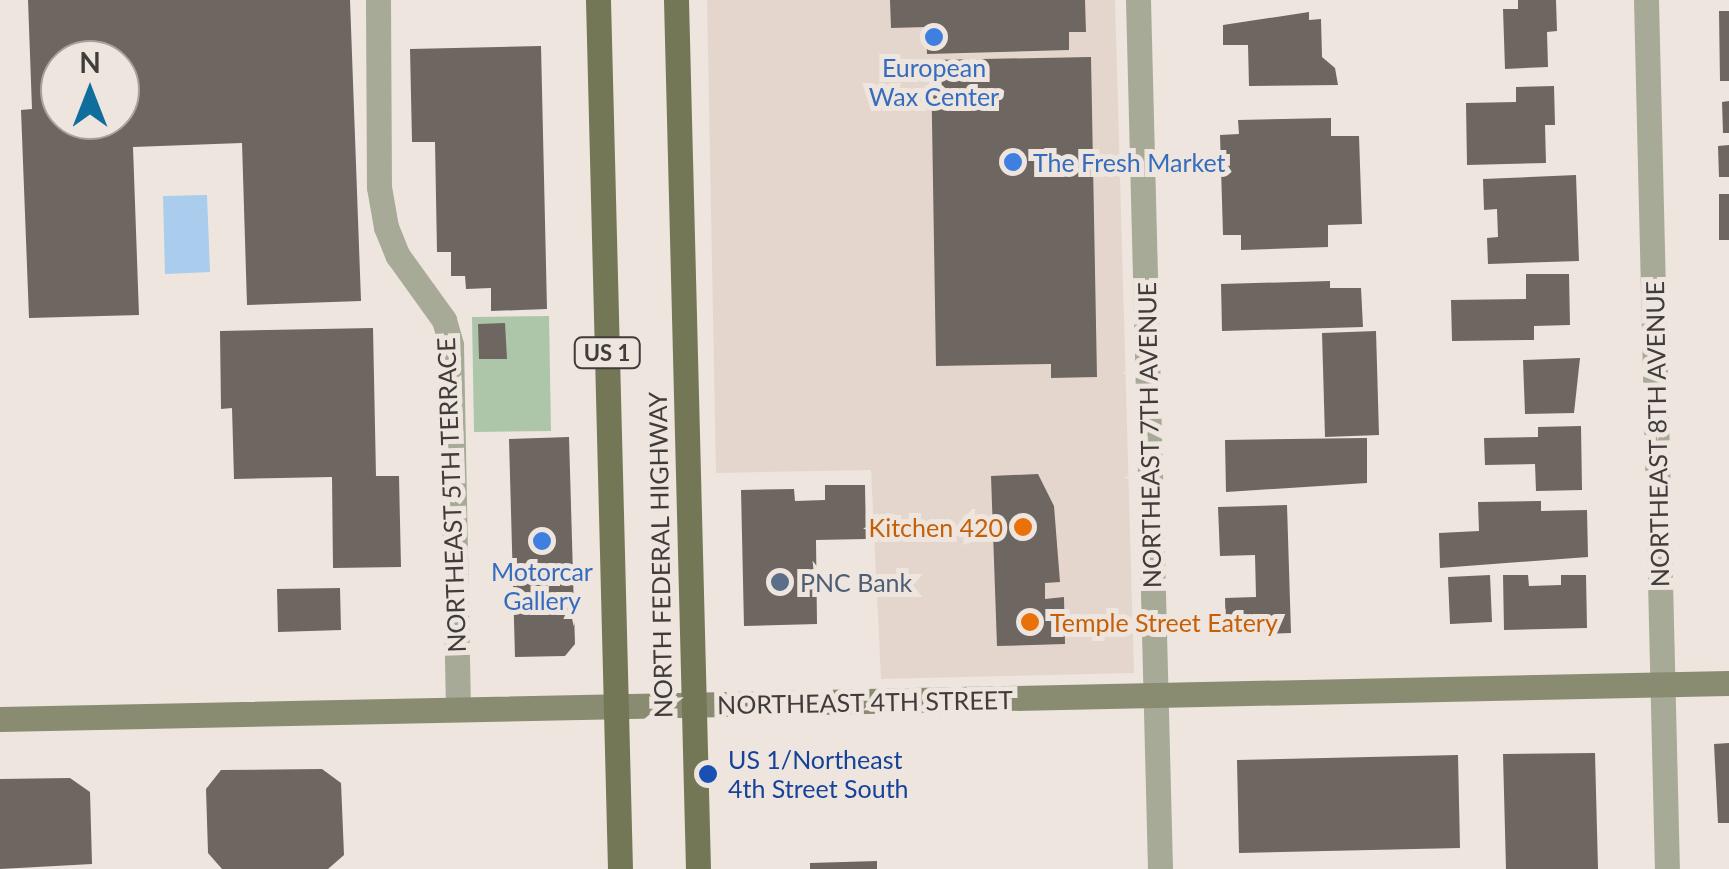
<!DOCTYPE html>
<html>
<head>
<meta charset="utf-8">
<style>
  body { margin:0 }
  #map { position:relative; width:1729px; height:869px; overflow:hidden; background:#eee5df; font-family:Lato,sans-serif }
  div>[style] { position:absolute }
  .built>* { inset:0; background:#e5d6cd }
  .green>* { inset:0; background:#adc6a9 }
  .water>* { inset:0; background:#aacced }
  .building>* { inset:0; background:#6e6661 }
  .street>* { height:25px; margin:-12.5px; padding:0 12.5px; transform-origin:12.5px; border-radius:12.5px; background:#a7aa97 }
  .secondary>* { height:25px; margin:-12.5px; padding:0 12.5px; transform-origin:12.5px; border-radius:12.5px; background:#898c71 }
  .primary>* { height:25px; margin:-12.5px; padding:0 12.5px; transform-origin:12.5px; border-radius:12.5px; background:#737755 }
  .dots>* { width:28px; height:28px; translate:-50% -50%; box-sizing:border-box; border:5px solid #eee5df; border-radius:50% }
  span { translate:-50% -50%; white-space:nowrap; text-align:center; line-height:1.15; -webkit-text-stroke:10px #eee5df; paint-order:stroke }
  .shield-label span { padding:2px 8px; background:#eee5df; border:2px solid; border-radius:8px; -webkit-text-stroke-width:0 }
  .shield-label { font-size:22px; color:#3f3c3a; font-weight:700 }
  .shop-label { font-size:25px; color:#366cbe }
  .left { translate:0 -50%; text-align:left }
  .street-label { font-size:25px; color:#3f3c3a }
  .food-label { font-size:25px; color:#c56008 }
  .right { translate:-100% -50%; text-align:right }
  .service-label { font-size:25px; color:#4e5e75 }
  .transit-label { font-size:25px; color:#164399 }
  .north { position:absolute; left:40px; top:40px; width:100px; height:100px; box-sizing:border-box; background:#eee5df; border:2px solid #a8a19d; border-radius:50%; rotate:0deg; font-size:28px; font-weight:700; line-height:40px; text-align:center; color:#3f3c3a }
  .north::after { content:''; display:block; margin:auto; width:35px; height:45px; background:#0f6e9c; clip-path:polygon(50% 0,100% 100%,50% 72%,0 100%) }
</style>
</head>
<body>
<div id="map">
  <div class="built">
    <div style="clip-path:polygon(707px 0,1115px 0,1134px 673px,881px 679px,871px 470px,716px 473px)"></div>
  </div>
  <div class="green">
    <div style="clip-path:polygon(549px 316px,551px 431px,474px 432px,472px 317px)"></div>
  </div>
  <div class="water">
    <div style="clip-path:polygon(207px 195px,210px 272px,165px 274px,163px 196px)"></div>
  </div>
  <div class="building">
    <div style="clip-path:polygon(evenodd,28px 0,350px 0,361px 301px,247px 305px,242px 143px,133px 147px,139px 315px,29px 318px,21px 110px,32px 109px,28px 0,60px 60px,120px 60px,120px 120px,60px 120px,60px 60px)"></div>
    <div style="clip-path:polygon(890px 0,1085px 0,1086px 32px,1069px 32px,1069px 50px,927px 54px,926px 27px,891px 28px)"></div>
    <div style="clip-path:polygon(1518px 0,1556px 0,1557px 31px,1547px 32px,1548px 67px,1505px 69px,1503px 9px,1518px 9px)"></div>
    <div style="clip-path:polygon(1719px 11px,1729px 11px,1729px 81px,1720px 81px)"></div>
    <div style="clip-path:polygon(1309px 12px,1309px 20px,1321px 19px,1322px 57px,1335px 68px,1338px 85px,1249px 86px,1248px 45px,1223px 45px,1223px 25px)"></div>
    <div style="clip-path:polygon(541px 46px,547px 309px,491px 311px,491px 288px,466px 289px,465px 276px,451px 276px,451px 252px,437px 252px,435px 142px,412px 142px,410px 49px)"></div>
    <div style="clip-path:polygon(1091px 57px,1097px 377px,1051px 378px,1051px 364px,936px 366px,931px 60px)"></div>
    <div style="clip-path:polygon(1554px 86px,1555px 125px,1545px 125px,1546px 163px,1467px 165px,1466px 103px,1516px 102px,1516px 87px)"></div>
    <div style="clip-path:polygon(1729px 101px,1729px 133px,1723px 133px,1722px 102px)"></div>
    <div style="clip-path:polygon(1331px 118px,1331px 136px,1359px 136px,1362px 224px,1328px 225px,1328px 247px,1241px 250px,1241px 235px,1223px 235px,1220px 135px,1239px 134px,1238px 120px)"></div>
    <div style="clip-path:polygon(1729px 145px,1729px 177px,1719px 177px,1718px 146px)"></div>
    <div style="clip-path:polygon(1576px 175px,1579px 261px,1488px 264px,1487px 238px,1498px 237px,1497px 209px,1484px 210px,1483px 179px)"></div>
    <div style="clip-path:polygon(1719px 194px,1729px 194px,1729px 240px,1719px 240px)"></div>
    <div style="clip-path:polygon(1526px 274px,1569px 274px,1570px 325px,1534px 326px,1534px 340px,1452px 341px,1451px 300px,1526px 299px)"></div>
    <div style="clip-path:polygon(1330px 281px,1330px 288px,1361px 288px,1363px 327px,1222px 331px,1221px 284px)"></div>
    <div style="clip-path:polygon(505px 323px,507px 359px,479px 359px,478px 324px)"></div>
    <div style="clip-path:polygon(373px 328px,376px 476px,399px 476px,401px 567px,333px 568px,332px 477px,234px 479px,232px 408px,221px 409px,220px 331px)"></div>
    <div style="clip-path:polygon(1376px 331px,1379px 435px,1325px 437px,1322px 333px)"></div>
    <div style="clip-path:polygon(1580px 358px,1574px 413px,1525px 414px,1523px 360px)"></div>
    <div style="clip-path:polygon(1581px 426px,1582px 490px,1536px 491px,1535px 464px,1485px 465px,1484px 438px,1538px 437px,1538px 427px)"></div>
    <div style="clip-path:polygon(569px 437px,575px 644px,565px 656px,515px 657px,509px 439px)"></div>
    <div style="clip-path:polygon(1367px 438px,1367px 483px,1226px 492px,1225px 440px)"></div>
    <div style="clip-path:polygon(1038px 474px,1054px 506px,1060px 582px,1045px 583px,1045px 599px,1064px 597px,1065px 644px,997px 646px,991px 476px)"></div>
    <div style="clip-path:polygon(825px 485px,865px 485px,866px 539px,816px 540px,817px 624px,744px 626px,741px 490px,794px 489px,795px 501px,825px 500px)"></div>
    <div style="clip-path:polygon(1541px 501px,1541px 511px,1587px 510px,1588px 557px,1440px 568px,1439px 533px,1479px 531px,1478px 502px)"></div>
    <div style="clip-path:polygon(1287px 505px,1291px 633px,1226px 635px,1225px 598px,1256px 597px,1255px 555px,1220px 556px,1218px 507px)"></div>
    <div style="clip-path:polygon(1490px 575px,1492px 622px,1450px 624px,1448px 577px)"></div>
    <div style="clip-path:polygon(1503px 575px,1528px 575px,1529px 586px,1561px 585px,1561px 575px,1586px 575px,1587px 628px,1504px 630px)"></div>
    <div style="clip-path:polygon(340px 588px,341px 630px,278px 632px,277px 589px)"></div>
    <div style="clip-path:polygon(1729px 743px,1729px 823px,1718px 823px,1714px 744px)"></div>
    <div style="clip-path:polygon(1595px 753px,1598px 869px,1506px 869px,1503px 754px)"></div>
    <div style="clip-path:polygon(1458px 755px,1460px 848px,1239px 853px,1237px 760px)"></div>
    <div style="clip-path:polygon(322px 769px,341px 783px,344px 855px,328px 869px,222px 869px,208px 853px,206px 789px,221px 770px)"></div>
    <div style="clip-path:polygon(70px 778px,90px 792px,92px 864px,0 869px,0 779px)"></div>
    <div style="clip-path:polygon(877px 861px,877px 869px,810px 869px,810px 863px)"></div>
  </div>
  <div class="street">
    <div style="left:378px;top:0;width:187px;rotate:89.7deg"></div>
    <div style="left:379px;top:187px;width:41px;rotate:80.1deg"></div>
    <div style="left:386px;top:227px;width:31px;rotate:68deg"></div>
    <div style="left:398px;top:256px;width:79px;rotate:54.3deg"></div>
    <div style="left:444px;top:320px;width:26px;rotate:74deg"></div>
    <div style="left:451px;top:345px;width:363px;rotate:88.9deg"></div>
    <div style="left:1138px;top:0;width:869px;rotate:88.55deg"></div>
    <div style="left:1646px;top:0;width:869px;rotate:88.62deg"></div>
  </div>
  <div class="secondary">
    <div style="left:0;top:719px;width:1729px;rotate:-1.19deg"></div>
  </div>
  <div class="primary">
    <div style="left:598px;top:0;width:869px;rotate:88.55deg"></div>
    <div style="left:676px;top:0;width:869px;rotate:88.55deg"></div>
  </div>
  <div class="dots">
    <div style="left:934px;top:37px;background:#3f7fe0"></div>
    <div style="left:1013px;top:162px;background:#3f7fe0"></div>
    <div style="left:1023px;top:527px;background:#e8710a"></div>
    <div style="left:542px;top:541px;background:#3f7fe0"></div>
    <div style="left:780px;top:582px;background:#5c6f8a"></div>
    <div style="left:1030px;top:622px;background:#e8710a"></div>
    <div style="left:708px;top:774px;background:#1a4fb4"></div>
  </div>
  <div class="shield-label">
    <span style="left:607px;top:353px">US 1</span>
  </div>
  <div class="shop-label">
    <span style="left:934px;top:82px">European<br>Wax Center</span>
    <span class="left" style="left:1033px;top:162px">The Fresh Market</span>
    <span style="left:542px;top:586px">Motorcar<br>Gallery</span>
  </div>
  <div class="street-label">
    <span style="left:1657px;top:434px;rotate:-91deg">NORTHEAST 8TH AVENUE</span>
    <span style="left:1149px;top:435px;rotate:-91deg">NORTHEAST 7TH AVENUE</span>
    <span style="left:451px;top:495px;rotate:-92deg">NORTHEAST 5TH TERRACE</span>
    <span style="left:660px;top:555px;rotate:-91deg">NORTH FEDERAL HIGHWAY</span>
    <span style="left:865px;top:702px;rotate:-1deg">NORTHEAST 4TH STREET</span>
  </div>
  <div class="food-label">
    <span class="right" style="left:1003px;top:527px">Kitchen 420</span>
    <span class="left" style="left:1050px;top:622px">Temple Street Eatery</span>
  </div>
  <div class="service-label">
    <span class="left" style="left:800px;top:582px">PNC Bank</span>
  </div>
  <div class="transit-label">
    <span class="left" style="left:728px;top:774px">US 1/Northeast<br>4th Street South</span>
  </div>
  <div class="north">N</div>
</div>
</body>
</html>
